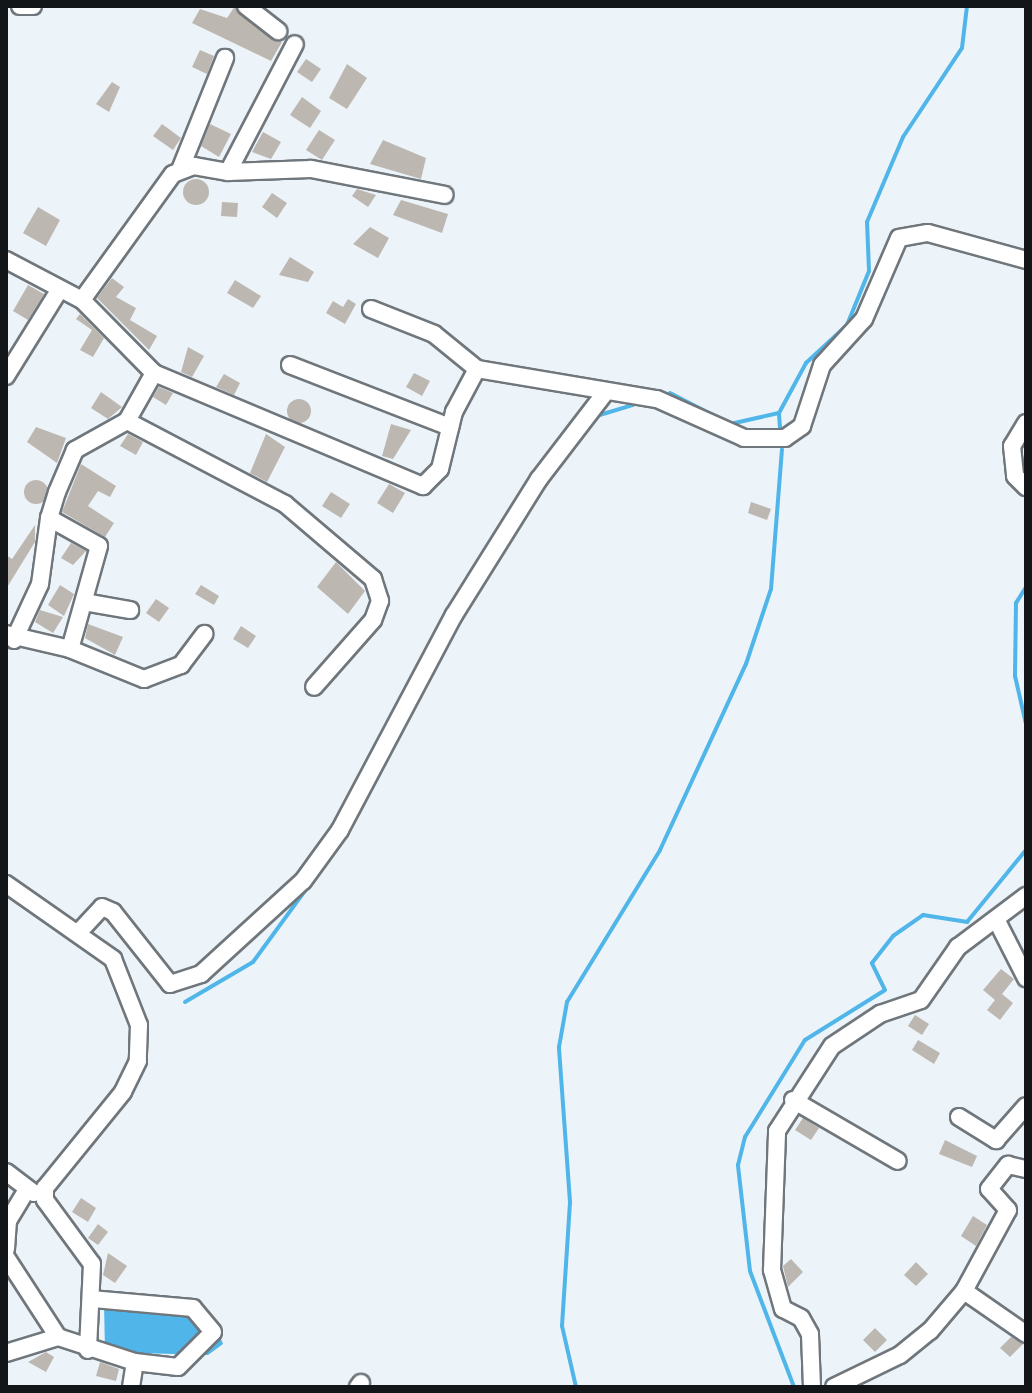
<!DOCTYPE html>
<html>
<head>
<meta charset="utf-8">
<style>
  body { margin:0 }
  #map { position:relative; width:1032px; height:1393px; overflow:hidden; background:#ecf4f9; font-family:Cabin,sans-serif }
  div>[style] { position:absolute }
  .water>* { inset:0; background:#50b5e9 }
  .stream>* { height:4px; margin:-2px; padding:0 2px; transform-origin:2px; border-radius:2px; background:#50b5e9 }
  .building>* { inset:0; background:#bdb7b1 }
  .round { border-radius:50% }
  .roads { filter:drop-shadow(2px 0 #70777c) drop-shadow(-2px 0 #70777c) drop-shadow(0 2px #70777c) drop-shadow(0 -2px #70777c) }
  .minor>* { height:16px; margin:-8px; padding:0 8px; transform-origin:8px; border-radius:8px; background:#fff }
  span { translate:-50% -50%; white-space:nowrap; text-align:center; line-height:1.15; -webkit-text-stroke:8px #ecf4f9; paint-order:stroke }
  .frame { position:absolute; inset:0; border:8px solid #131618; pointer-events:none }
</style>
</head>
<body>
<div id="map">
  <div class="water">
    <div style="clip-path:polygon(104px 1303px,188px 1314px,216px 1326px,223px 1344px,208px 1355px,105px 1352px)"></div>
  </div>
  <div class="stream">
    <div style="left:670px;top:393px;width:68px;rotate:27.3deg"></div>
    <div style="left:730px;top:424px;width:50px;rotate:-12.7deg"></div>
    <div style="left:593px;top:417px;width:42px;rotate:-16.7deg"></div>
    <div style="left:780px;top:428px;width:15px;rotate:-94deg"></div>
    <div style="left:779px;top:413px;width:57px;rotate:-61.6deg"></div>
    <div style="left:806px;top:363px;width:56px;rotate:-42.8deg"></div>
    <div style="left:847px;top:325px;width:58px;rotate:-67.8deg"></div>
    <div style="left:869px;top:271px;width:49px;rotate:-92.3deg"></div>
    <div style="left:867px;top:222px;width:92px;rotate:-67deg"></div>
    <div style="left:903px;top:137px;width:107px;rotate:-56.5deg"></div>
    <div style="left:962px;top:48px;width:42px;rotate:-83.2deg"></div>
    <div style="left:1005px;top:449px;width:36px;rotate:77deg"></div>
    <div style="left:487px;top:548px;width:70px;rotate:-58.3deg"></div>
    <div style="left:1026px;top:587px;width:19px;rotate:122deg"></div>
    <div style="left:1016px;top:603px;width:73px;rotate:90.8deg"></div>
    <div style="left:1015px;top:676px;width:49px;rotate:77.1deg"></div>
    <div style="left:1026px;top:734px;width:17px;rotate:90deg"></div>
    <div style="left:358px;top:814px;width:143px;rotate:-62.5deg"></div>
    <div style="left:185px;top:1002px;width:79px;rotate:-30.5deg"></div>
    <div style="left:253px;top:962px;width:137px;rotate:-53.9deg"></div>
    <div style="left:576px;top:1387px;width:63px;rotate:-102.9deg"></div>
    <div style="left:562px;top:1326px;width:124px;rotate:-86.3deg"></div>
    <div style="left:570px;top:1202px;width:155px;rotate:-94.1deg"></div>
    <div style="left:559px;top:1047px;width:46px;rotate:-79.9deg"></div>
    <div style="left:567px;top:1002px;width:178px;rotate:-58.5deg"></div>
    <div style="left:660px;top:850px;width:205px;rotate:-65.2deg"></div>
    <div style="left:746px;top:664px;width:79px;rotate:-71.6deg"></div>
    <div style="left:771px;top:589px;width:140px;rotate:-85.5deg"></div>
    <div style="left:794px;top:1387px;width:124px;rotate:-110.8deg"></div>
    <div style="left:750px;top:1271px;width:107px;rotate:-96.5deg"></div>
    <div style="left:738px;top:1165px;width:29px;rotate:-76deg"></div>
    <div style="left:745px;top:1137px;width:114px;rotate:-58.3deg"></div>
    <div style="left:805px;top:1040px;width:94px;rotate:-32deg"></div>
    <div style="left:885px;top:990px;width:30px;rotate:-116deg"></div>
    <div style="left:872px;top:963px;width:34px;rotate:-52deg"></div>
    <div style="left:893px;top:936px;width:37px;rotate:-35deg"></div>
    <div style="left:923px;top:915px;width:45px;rotate:9deg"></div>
    <div style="left:967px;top:922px;width:93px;rotate:-50.7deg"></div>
  </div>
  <div class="building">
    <div style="clip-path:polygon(235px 6px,282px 42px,271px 61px,192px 23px,200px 9px,227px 18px)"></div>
    <div style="clip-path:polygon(200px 50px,214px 56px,207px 74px,192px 67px)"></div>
    <div style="clip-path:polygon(306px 59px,321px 69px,312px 82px,297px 72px)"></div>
    <div style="clip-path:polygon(347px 64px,367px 78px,347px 109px,329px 98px)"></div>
    <div style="clip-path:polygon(112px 82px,120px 87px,109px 112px,96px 104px)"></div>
    <div style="clip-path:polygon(302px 97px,321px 111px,310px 128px,290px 115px)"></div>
    <div style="clip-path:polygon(162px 124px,181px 138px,173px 150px,153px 136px)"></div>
    <div style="clip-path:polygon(210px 124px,231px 134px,219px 157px,201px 146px)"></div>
    <div style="clip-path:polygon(319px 130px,335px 140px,322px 160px,306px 150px)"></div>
    <div style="clip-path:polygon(263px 132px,281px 142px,271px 159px,252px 152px)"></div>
    <div style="clip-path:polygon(383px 140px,426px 158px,421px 179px,370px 164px)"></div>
    <div class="round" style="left:183px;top:179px;width:26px;height:26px"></div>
    <div style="clip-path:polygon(357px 189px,376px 195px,368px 207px,352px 196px)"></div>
    <div style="clip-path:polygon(272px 193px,287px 203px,277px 218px,262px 207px)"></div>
    <div style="clip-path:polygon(401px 200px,448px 214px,442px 233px,393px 215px)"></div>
    <div style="clip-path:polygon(222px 202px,238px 203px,237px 217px,221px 216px)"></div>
    <div style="clip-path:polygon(38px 207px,60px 220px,46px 246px,23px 233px)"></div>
    <div style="clip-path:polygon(370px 227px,389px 238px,378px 258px,353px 244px)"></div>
    <div style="clip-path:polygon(290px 257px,314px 272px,308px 282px,279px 275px)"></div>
    <div style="clip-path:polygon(112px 278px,124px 287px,116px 297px,136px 308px,130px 320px,157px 336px,149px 350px,97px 298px)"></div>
    <div style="clip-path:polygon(235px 280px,261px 296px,253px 308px,227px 293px)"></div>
    <div style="clip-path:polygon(28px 285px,44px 294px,28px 320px,13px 311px)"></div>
    <div style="clip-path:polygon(348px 299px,356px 304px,345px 324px,326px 313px,333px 301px,343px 307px)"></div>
    <div style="clip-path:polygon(80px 314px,104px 338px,93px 357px,80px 350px,92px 330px,76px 319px)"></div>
    <div style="clip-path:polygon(188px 347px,204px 356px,192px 377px,181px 372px)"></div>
    <div style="clip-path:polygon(414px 373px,430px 381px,422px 396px,406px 387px)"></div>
    <div style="clip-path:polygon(224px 374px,240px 383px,234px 395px,216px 387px)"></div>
    <div style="clip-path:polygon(159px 387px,173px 393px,166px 405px,153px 397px)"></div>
    <div style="clip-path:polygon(101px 392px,122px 407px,108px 419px,91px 408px)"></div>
    <div class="round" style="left:287px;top:399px;width:24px;height:24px"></div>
    <div style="clip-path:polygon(391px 424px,411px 430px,393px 459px,382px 456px)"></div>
    <div style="clip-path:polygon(36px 427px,66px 438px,57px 463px,27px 442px)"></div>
    <div style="clip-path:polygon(128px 434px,143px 442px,136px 455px,120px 446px)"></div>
    <div style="clip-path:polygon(266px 434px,285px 447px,267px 482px,250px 473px)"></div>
    <div style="clip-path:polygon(81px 464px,116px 486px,110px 497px,98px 491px,88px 506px,114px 523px,105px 537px,62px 512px)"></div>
    <div class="round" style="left:24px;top:480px;width:24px;height:24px"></div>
    <div style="clip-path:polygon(389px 484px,405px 493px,393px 513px,377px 503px)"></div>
    <div style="clip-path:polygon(331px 492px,350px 504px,341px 518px,322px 506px)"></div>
    <div style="clip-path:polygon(751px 502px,771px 509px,767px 520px,748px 513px)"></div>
    <div style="clip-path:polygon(35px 525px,35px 542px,6px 589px,6px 555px,12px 559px)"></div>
    <div style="clip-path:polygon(71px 543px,86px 551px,73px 565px,61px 558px)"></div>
    <div style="clip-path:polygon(336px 562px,365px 591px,348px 614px,317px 587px)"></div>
    <div style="clip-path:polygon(60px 585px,74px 594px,64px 616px,48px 605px)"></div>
    <div style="clip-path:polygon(201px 585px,219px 596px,214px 605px,195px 594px)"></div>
    <div style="clip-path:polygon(156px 599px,169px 608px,159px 622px,146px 613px)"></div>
    <div style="clip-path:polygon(40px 610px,63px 617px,53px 633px,35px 622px)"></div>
    <div style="clip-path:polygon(88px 624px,123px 637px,115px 655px,85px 638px)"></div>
    <div style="clip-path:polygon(241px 626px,256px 636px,248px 648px,233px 639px)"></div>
    <div style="clip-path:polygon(1001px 969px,1014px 979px,1002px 994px,1013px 1003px,1000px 1020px,987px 1010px,995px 1000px,983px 990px)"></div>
    <div style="clip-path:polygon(915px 1015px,929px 1024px,922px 1035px,908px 1026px)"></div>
    <div style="clip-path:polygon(918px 1040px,940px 1053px,934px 1064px,912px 1050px)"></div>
    <div style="clip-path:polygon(803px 1118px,819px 1128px,811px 1140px,795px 1130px)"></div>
    <div style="clip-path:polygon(945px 1140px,977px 1156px,972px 1167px,939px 1154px)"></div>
    <div style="clip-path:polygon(81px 1198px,96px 1208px,88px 1222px,72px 1212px)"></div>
    <div style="clip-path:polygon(973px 1216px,987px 1225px,976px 1246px,961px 1236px)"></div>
    <div style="clip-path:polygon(98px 1224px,108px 1232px,98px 1245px,88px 1238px)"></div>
    <div style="clip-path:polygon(108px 1253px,127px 1266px,115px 1283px,103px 1275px)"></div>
    <div style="clip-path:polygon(791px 1259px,803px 1272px,788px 1287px,783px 1266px)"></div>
    <div style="clip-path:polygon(916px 1262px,928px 1274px,916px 1286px,904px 1275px)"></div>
    <div style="clip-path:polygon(875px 1328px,887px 1340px,875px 1352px,863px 1340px)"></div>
    <div style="clip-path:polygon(1011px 1337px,1023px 1344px,1010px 1357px,1000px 1348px)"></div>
    <div style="clip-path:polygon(46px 1352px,54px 1357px,46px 1372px,28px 1362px)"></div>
    <div style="clip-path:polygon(100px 1362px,119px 1369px,116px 1381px,96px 1376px)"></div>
  </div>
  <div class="roads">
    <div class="minor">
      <div style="left:20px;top:6px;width:13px"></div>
      <div style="left:246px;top:6px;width:41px;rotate:38deg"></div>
      <div style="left:180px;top:170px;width:121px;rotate:-68.1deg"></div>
      <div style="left:228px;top:172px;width:83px;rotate:-2.1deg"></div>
      <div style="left:311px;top:169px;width:136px;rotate:11deg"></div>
      <div style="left:6px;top:260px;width:86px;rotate:27.8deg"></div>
      <div style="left:82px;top:300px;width:103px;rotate:45.4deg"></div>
      <div style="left:154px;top:373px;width:292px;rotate:22.8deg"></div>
      <div style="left:423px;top:486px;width:24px;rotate:-45deg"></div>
      <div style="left:440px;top:469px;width:59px;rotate:-76.2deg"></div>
      <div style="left:454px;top:412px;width:49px;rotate:-61.9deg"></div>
      <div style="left:477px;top:369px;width:182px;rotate:9.5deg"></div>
      <div style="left:657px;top:399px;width:95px;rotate:24.1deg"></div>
      <div style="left:744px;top:438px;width:41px"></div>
      <div style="left:785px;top:438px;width:21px;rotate:-35deg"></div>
      <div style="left:802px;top:426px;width:64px;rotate:-71.8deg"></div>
      <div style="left:822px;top:365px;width:62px;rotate:-47.6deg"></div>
      <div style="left:864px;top:319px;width:88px;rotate:-66.6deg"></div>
      <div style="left:899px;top:238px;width:29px;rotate:-10deg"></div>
      <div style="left:928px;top:233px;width:102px;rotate:15.4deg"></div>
      <div style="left:82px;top:300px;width:155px;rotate:-54.2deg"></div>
      <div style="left:173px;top:174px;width:22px;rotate:-21deg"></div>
      <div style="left:194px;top:166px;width:35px;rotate:10deg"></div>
      <div style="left:228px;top:172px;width:144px;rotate:-62.4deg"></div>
      <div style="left:371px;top:309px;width:68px;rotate:21.6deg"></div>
      <div style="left:434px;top:334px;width:55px;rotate:39.1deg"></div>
      <div style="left:290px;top:365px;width:172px;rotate:21.2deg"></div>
      <div style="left:154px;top:373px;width:55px;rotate:119.4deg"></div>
      <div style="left:127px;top:421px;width:60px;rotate:150.9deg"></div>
      <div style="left:75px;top:450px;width:46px;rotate:113.2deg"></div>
      <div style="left:57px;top:492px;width:27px;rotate:107deg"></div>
      <div style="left:49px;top:518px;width:57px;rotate:29.2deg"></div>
      <div style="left:99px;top:546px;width:107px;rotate:105.7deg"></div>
      <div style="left:70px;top:649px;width:80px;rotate:22.1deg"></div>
      <div style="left:144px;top:679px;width:40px;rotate:-21deg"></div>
      <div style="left:181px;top:665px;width:39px;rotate:-53deg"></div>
      <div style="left:6px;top:376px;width:102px;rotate:-58.2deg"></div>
      <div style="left:127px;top:421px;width:178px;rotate:27.7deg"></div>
      <div style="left:285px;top:504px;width:116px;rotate:40.4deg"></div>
      <div style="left:373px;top:579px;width:23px;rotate:72deg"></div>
      <div style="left:380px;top:601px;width:20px;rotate:110deg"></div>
      <div style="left:373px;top:620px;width:89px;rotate:131.4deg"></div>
      <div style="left:1026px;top:423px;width:27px;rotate:121deg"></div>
      <div style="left:1012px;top:446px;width:30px;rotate:84deg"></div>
      <div style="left:1015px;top:476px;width:16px;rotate:45deg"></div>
      <div style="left:84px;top:602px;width:47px;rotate:9.9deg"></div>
      <div style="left:6px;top:634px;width:66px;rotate:13.2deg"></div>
      <div style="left:14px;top:640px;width:62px;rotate:-65.1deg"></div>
      <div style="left:40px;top:584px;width:67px;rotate:-82.2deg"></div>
      <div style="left:6px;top:884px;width:131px;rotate:35deg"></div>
      <div style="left:113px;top:959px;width:71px;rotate:68.5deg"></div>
      <div style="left:139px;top:1025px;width:36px;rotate:92deg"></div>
      <div style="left:138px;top:1061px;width:34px;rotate:116deg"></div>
      <div style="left:123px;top:1092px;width:124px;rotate:129.1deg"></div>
      <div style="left:45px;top:1188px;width:12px;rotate:90deg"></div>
      <div style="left:45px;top:1200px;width:79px;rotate:53.7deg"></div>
      <div style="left:92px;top:1264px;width:86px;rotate:92.7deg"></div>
      <div style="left:998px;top:923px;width:62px;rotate:63deg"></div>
      <div style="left:78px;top:933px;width:35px;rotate:-47deg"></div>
      <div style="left:102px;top:907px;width:12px;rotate:24deg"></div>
      <div style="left:113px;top:912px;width:92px;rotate:51.6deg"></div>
      <div style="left:170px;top:984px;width:33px;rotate:-18deg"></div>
      <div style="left:201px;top:974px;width:138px;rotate:-42.4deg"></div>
      <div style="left:303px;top:881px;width:63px;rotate:-54deg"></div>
      <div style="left:340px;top:830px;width:243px;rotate:-62.1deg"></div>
      <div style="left:454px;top:615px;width:160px;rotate:-58deg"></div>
      <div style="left:539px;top:479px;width:108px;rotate:-52.5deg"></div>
      <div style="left:793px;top:1100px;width:121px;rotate:30.2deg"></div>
      <div style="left:959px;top:1117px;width:44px;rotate:31.9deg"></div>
      <div style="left:996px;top:1140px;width:45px;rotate:-48.6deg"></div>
      <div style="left:6px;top:1172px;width:35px;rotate:37deg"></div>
      <div style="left:6px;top:1249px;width:28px;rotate:-86deg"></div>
      <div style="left:8px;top:1221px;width:37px;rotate:-59deg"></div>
      <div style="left:6px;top:1257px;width:95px;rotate:57deg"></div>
      <div style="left:964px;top:1291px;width:75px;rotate:34.7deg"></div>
      <div style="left:6px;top:1353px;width:54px;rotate:-17.1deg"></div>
      <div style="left:58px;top:1337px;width:81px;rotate:18deg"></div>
      <div style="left:135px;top:1362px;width:43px;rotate:6.6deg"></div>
      <div style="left:178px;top:1367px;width:49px;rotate:-45deg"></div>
      <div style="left:213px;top:1332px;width:31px;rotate:-130deg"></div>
      <div style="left:193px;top:1308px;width:100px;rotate:-174.9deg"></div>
      <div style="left:131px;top:1387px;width:25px;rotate:-81deg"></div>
      <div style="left:358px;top:1387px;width:5px;rotate:-53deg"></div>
      <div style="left:812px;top:1387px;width:53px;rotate:-92.2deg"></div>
      <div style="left:810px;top:1334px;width:18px;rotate:-119deg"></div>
      <div style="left:801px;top:1318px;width:20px;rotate:-153deg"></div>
      <div style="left:783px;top:1309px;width:41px;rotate:-105.8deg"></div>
      <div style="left:772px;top:1270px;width:139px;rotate:-87.9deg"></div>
      <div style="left:777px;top:1131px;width:101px;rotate:-57.1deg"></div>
      <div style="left:832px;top:1046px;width:58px;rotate:-33.7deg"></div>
      <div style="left:880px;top:1014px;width:43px;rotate:-18.9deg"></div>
      <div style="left:921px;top:1000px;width:65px;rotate:-55.1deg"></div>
      <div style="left:958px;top:947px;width:85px;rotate:-36.9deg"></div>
      <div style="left:834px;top:1387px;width:73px;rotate:-25.9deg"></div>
      <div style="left:900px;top:1355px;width:38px;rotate:-39deg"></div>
      <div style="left:930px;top:1331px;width:52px;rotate:-49.6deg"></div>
      <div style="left:964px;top:1291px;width:92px;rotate:-61.5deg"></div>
      <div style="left:1008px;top:1210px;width:28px;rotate:-132deg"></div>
      <div style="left:989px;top:1189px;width:31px;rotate:-52deg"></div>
      <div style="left:1008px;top:1165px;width:18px;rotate:13deg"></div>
    </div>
  </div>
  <div class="frame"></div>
</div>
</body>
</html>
